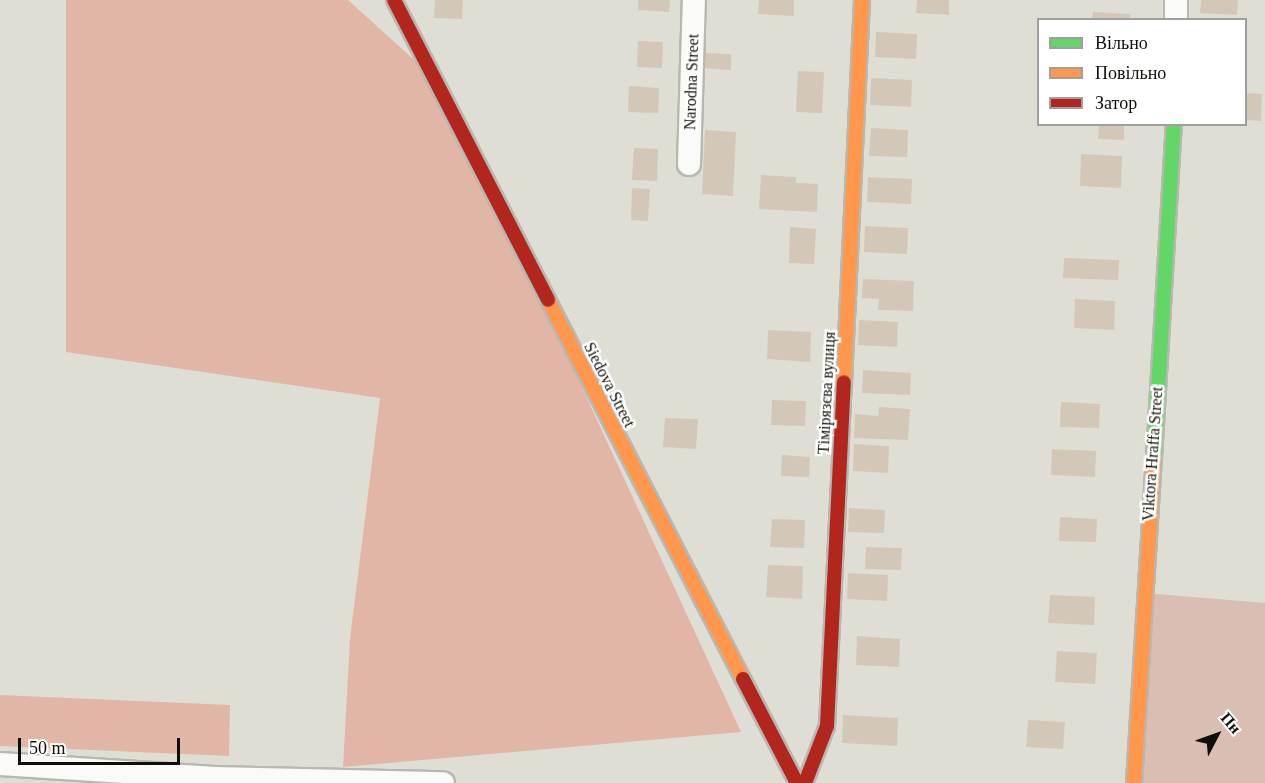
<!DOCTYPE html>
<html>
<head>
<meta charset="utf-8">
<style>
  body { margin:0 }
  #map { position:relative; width:1265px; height:783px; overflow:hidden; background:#dfded5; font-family:"Times New Roman",serif }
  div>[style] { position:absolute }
  .green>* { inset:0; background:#dabeb3 }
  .forest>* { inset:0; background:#e2b6a7 }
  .building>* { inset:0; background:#d3c8b8 }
  .roads { filter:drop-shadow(2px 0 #b8b8b1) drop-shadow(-2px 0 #b8b8b1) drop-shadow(0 2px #b8b8b1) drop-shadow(0 -2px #b8b8b1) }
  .street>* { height:22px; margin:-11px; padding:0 11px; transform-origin:11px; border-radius:11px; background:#fafaf9 }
  .fast>* { height:14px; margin:-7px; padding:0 7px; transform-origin:7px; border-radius:7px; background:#63d668 }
  .slow>* { height:14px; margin:-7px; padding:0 7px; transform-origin:7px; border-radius:7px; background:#ff974d }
  .jam>* { height:14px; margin:-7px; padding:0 7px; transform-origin:7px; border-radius:7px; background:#b3261e }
  span { translate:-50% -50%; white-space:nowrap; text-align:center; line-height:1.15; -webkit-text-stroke:5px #fff; paint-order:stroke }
  .street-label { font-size:16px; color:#0f0f09 }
  .legend { position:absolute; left:1037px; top:18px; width:210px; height:108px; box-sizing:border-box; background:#fff; border:2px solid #9f9f9d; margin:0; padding:8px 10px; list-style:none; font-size:18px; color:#0f0f09 }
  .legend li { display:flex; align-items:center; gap:12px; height:30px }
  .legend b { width:30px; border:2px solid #9f9f9d }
  .north { position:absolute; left:1187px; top:705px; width:60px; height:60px; -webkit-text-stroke:4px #fff; paint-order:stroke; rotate:49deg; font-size:16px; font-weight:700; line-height:24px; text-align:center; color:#0f0f09 }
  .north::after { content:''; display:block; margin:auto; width:21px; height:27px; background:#0f0f09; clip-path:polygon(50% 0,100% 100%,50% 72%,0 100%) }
  .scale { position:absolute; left:18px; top:738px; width:162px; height:27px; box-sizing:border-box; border:3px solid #0f0f09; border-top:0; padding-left:8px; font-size:18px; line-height:21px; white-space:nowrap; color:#0f0f09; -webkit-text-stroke:4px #fff; paint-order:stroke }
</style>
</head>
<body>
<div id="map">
  <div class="green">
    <div style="clip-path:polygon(1145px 593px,1265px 603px,1265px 783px,1134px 783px)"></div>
  </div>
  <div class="forest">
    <div style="clip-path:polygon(66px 0,348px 0,443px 86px,741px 732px,343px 767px,350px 639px,380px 398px,66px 352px)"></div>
    <div style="clip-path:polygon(0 695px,230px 705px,229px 756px,0 746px)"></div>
  </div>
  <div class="building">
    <div style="clip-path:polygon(435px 0,463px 0,462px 19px,434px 18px)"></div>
    <div style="clip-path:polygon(638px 0,670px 0,669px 12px,638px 10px)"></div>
    <div style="clip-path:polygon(759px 0,794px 0,794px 16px,758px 14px)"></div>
    <div style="clip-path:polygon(917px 0,949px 0,949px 15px,916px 13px)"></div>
    <div style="clip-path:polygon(1201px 0,1238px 0,1237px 15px,1200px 13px)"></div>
    <div style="clip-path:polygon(1093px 12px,1130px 14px,1130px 20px,1092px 20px)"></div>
    <div style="clip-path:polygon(876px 32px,917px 34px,916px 59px,875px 57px)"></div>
    <div style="clip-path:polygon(638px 41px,663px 42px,662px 68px,637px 67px)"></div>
    <div style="clip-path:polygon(703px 53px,731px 54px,731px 70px,702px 68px)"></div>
    <div style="clip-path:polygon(798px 71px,824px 72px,822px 113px,796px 112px)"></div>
    <div style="clip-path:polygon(871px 78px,912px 80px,911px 107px,870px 105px)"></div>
    <div style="clip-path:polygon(629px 86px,659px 88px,658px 113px,628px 112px)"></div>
    <div style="clip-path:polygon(1246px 93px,1262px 94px,1261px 121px,1246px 120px)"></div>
    <div style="clip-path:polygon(1099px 124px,1124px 124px,1124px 140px,1098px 139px)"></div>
    <div style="clip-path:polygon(871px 128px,908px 130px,907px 157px,869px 156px)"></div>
    <div style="clip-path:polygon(705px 130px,736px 132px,733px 196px,702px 194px)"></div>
    <div style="clip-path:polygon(634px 148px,658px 149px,657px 181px,632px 180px)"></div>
    <div style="clip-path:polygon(1081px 154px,1122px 156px,1121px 188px,1080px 186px)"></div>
    <div style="clip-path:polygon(761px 175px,796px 177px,796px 183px,818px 184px,817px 212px,759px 209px)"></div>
    <div style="clip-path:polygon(868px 177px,912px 179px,911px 204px,867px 202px)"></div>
    <div style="clip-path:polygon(632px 188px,650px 189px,648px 221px,631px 220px)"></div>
    <div style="clip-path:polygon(865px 226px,908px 228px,907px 254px,864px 252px)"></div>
    <div style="clip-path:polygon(790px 227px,816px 229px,814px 264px,789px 263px)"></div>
    <div style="clip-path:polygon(1064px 258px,1119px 260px,1118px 280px,1063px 278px)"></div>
    <div style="clip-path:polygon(863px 279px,914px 281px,913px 311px,878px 310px,879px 299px,862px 298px)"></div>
    <div style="clip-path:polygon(1075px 299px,1115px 301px,1114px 330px,1074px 328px)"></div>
    <div style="clip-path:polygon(859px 320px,898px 322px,897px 347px,858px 345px)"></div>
    <div style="clip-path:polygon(768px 330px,811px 332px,810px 362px,767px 359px)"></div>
    <div style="clip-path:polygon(863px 370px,911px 373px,910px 395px,862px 393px)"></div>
    <div style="clip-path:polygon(772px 400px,806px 401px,805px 426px,771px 425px)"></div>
    <div style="clip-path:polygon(1061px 402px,1100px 404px,1099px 428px,1060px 427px)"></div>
    <div style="clip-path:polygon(879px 407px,910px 409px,908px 440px,854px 438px,855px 414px,878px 416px)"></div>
    <div style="clip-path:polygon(665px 418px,698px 419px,696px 449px,663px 447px)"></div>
    <div style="clip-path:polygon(854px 444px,889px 446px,888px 473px,853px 471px)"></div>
    <div style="clip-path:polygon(1052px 449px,1096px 451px,1095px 477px,1051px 475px)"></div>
    <div style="clip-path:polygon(782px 455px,810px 457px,809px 477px,781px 476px)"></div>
    <div style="clip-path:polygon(849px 508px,885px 510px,884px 533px,848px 532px)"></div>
    <div style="clip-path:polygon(1060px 517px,1097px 519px,1096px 542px,1059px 541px)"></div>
    <div style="clip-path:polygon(772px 519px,805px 520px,804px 548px,770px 547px)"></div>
    <div style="clip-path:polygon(866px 547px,902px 548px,901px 570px,865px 569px)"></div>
    <div style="clip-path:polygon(768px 565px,803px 566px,802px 599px,766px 597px)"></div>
    <div style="clip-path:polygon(848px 573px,888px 575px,887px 601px,847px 599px)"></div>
    <div style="clip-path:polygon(1050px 595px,1095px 597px,1094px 625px,1048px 623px)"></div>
    <div style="clip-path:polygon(857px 636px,900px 639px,899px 667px,856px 665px)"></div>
    <div style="clip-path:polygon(1057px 651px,1097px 653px,1095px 684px,1055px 682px)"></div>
    <div style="clip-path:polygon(843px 715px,898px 718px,897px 746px,842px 743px)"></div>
    <div style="clip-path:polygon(1028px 720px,1065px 722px,1063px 749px,1026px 747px)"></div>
  </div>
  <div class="roads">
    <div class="street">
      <div style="left:1176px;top:20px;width:20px;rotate:-90deg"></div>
      <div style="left:689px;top:164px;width:164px;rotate:-88.3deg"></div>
      <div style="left:0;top:764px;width:215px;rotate:3.7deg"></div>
      <div style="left:215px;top:778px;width:228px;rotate:1.3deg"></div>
    </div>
    <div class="fast">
      <div style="left:1154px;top:458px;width:335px;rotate:-86.6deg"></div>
    </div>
    <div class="slow">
      <div style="left:548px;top:300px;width:426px;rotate:62.8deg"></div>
      <div style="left:844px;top:382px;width:382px;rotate:-87.3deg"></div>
      <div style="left:1134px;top:783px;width:326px;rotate:-86.5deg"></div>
    </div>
    <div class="jam">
      <div style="left:394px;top:0;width:337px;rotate:62.8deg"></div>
      <div style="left:743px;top:679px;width:117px;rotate:62.6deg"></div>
      <div style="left:805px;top:783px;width:61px;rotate:-68.9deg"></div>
      <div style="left:827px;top:726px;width:344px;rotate:-87.2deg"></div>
    </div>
  </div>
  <div class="street-label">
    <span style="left:692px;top:82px;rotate:-88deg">Narodna Street</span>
    <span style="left:609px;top:385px;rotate:63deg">Siedova Street</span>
    <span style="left:827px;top:393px;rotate:-87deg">Тімірязєва вулиця</span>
    <span style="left:1153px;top:454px;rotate:-86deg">Viktora Hraffa Street</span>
  </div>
  <ul class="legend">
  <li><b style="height:8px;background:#63d668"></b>Вільно</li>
  <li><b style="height:8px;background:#ff974d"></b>Повільно</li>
  <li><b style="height:8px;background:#b3261e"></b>Затор</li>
  </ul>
  <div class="north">Пн</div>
  <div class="scale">50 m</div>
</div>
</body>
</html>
